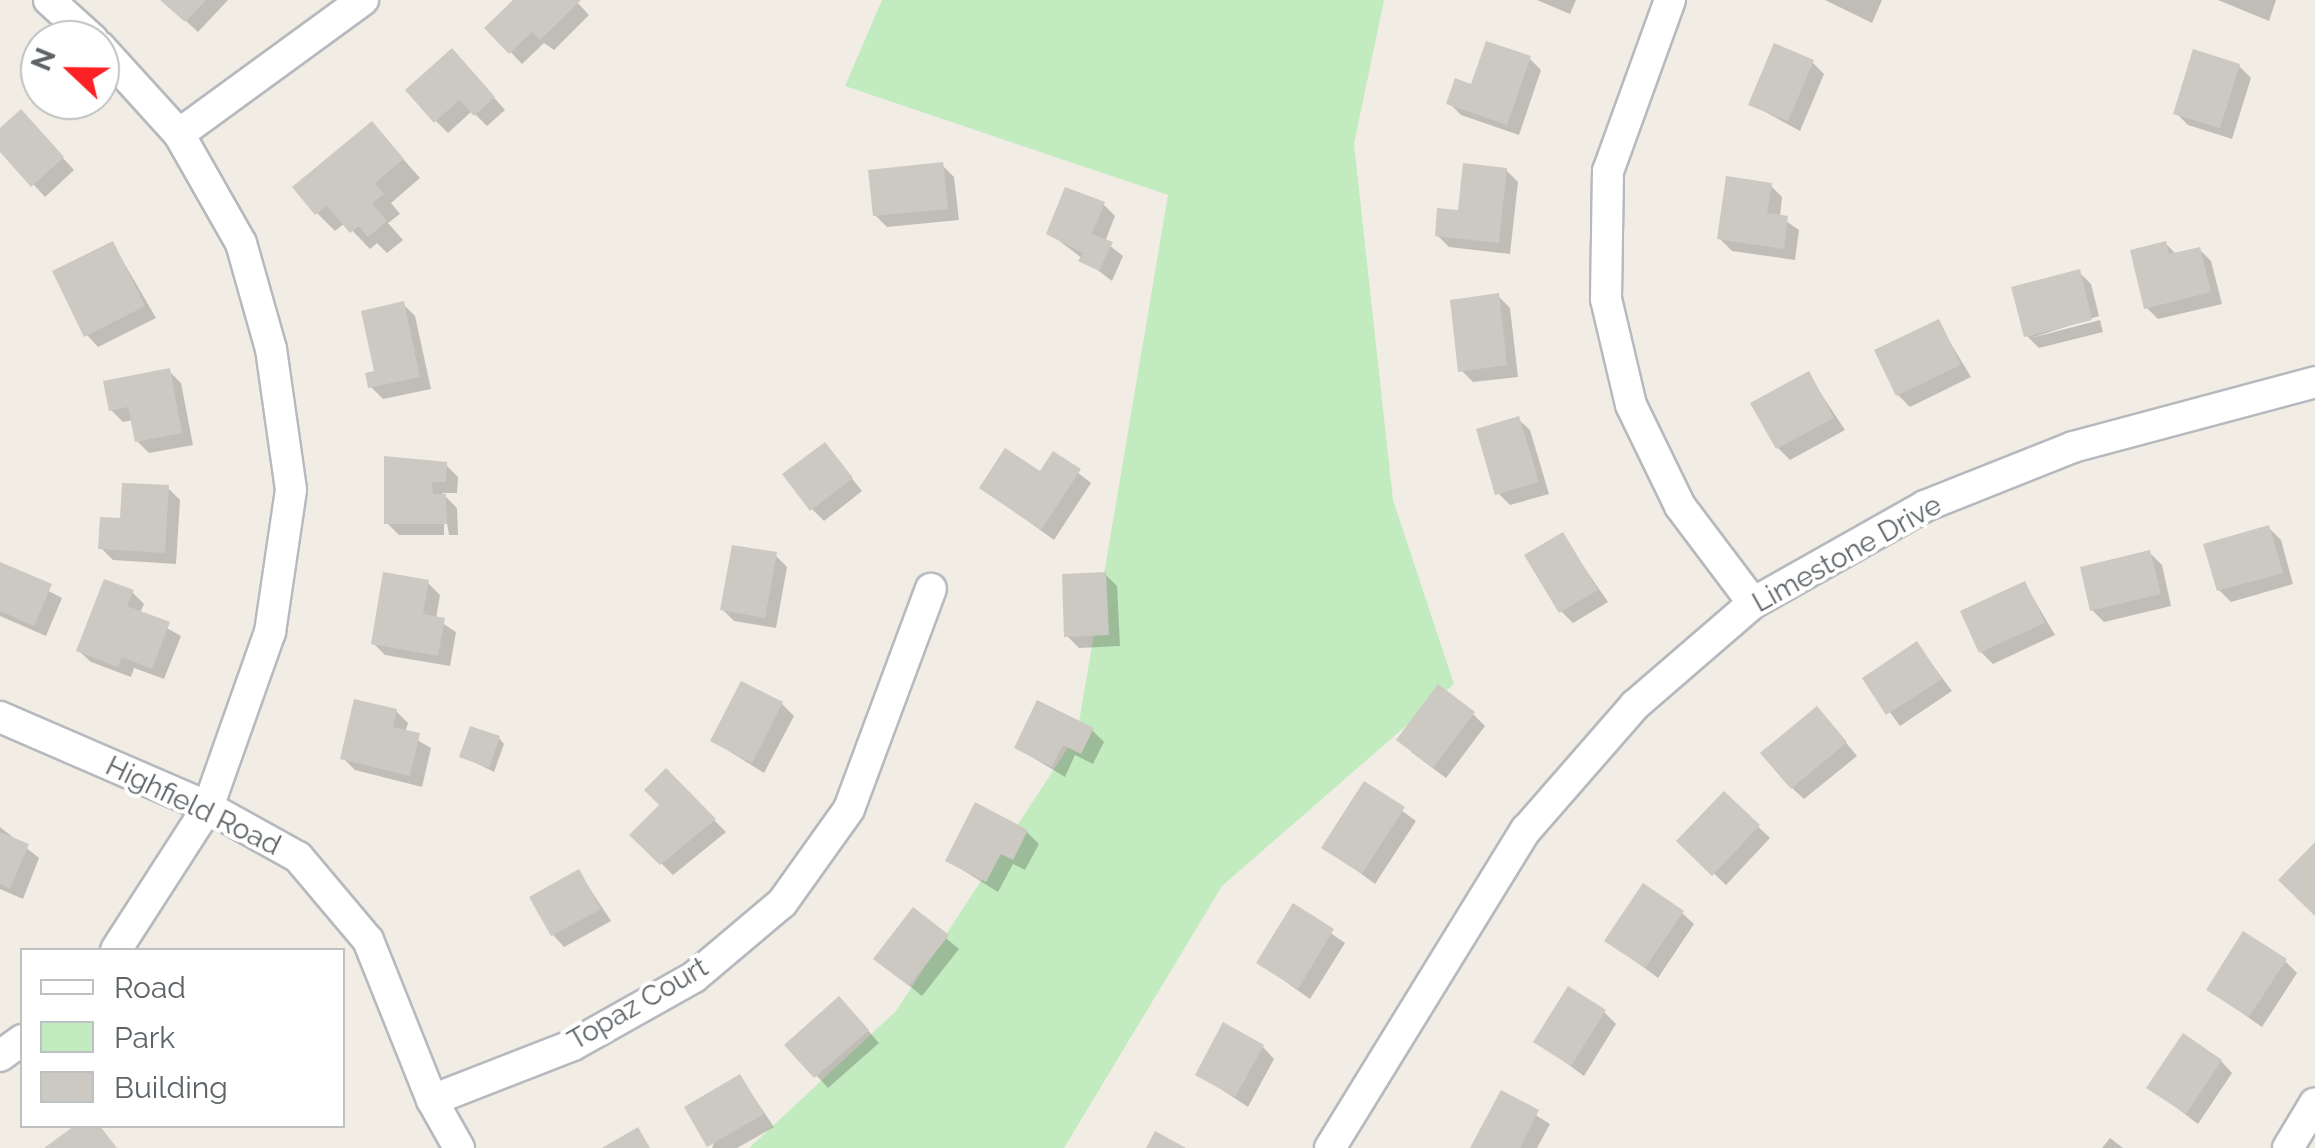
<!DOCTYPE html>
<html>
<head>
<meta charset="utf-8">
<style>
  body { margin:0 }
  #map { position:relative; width:2315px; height:1148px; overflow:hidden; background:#f1ede5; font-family:Raleway,sans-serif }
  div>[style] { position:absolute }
  .green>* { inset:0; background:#c3ebc0 }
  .shadow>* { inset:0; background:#0003 }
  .building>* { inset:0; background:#ccc8c2 }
  .roads { filter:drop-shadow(2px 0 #b6b9bd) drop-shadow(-2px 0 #b6b9bd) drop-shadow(0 2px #b6b9bd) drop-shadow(0 -2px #b6b9bd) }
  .minor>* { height:30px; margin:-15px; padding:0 15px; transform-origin:15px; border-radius:15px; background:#fff }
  span { translate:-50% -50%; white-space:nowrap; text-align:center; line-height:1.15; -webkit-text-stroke:8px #fff; paint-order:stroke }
  .street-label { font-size:28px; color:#5d6367 }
  .legend { position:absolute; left:20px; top:948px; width:325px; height:180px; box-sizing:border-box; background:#fff; border:2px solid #bec1c2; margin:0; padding:12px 18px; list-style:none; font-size:30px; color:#5d6367 }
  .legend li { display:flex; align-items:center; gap:20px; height:50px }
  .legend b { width:50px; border:2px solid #bec1c2 }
  .north { position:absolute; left:20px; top:20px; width:100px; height:100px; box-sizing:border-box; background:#fff; border:2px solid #bec1c2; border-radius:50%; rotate:292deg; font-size:28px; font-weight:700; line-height:40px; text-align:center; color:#5d6367 }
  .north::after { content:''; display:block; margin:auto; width:35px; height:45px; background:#fc2124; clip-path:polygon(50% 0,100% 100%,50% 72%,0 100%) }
</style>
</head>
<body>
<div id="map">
  <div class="green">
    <div style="clip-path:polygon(882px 0,1384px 0,1354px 144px,1393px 500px,1454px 684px,1222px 886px,1064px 1148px,749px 1148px,896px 1011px,1077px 734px,1168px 195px,845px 86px)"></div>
  </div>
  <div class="shadow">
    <div style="clip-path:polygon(163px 0,228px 0,198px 32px)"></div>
    <div style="clip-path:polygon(516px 0,575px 0,589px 15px,554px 50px,544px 43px,522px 64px,488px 28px)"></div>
    <div style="clip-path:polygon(1537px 0,1576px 0,1570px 14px)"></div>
    <div style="clip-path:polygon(1825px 0,1882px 0,1872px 23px)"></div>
    <div style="clip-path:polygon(2218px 0,2276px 0,2269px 21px)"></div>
    <div style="clip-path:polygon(1529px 58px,1541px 70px,1519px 135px,1461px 115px,1449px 103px)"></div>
    <div style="clip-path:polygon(1812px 62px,1824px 74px,1800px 131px,1751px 104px)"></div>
    <div style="clip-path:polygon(463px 63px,505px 110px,487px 126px,472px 111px,448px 133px,436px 121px)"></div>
    <div style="clip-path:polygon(2239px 66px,2251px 78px,2232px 139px,2188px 125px,2176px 113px)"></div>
    <div style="clip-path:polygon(32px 124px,74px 170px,45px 197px,0 148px,0 131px)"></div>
    <div style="clip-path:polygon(372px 124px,420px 178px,391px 203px,400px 214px,388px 223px,403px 240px,387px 253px,377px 243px,370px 249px,345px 223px,335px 231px,317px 213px)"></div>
    <div style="clip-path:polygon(942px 165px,954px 177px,959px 220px,887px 227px,875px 215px)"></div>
    <div style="clip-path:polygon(1506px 170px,1518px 182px,1510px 254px,1449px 247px,1437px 235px)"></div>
    <div style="clip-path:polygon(1770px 185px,1782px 197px,1780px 217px,1799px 230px,1795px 260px,1732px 251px,1720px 239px)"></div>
    <div style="clip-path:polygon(1103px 204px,1115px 216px,1105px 242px,1123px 256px,1112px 281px,1049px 233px)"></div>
    <div style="clip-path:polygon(2165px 243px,2177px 255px,2199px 249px,2211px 261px,2222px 304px,2158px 319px,2146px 307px)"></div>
    <div style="clip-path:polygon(113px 244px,156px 318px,98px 347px,87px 335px)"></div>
    <div style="clip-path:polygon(2079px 272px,2091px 284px,2099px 316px,2031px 338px,2100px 320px,2103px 332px,2039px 348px,2027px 336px)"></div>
    <div style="clip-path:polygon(1498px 296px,1510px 308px,1518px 377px,1473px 382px,1461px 370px)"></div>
    <div style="clip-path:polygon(403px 304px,415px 316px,431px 389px,383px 399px,371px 387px)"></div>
    <div style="clip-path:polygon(1938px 322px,1971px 377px,1910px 407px,1898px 395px)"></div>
    <div style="clip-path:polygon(169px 371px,181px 383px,193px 445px,149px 453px,137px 441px,133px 420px,123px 422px,111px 410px)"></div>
    <div style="clip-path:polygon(1808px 374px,1845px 430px,1790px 460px,1778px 448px)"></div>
    <div style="clip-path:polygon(1518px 419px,1530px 430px,1549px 494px,1510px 505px,1498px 493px)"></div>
    <div style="clip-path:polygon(825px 445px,862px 491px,824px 521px,812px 509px)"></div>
    <div style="clip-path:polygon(1054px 454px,1091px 483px,1054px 540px,982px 488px,1040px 475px)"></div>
    <div style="clip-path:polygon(446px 465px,458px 477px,457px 493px,442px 493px,457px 508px,458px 535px,449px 535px,444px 505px,444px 535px,399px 535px,387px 523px)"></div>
    <div style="clip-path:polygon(168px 488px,180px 500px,176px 564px,113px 560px,101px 548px,122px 521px)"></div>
    <div style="clip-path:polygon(2269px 528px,2281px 540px,2293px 584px,2231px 602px,2219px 590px)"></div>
    <div style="clip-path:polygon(1562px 535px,1608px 602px,1573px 623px,1561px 611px)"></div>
    <div style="clip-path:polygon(2150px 553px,2162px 565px,2171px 606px,2104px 622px,2092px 610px)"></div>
    <div style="clip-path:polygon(775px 555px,787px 567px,776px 628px,734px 621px,722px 609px)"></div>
    <div style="clip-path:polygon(0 565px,62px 598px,46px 636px,0 616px)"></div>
    <div style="clip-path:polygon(1105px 574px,1117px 586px,1120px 646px,1079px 648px,1067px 636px)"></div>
    <div style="clip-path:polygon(428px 583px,440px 595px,436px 619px,456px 632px,450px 666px,385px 655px,373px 643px)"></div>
    <div style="clip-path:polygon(2025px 584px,2055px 635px,1993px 664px,1981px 652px)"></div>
    <div style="clip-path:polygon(132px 592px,144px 604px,140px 613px,181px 636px,164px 679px,134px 668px,131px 677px,91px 662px,79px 651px)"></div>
    <div style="clip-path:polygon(1917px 644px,1952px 691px,1900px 726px,1865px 678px)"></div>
    <div style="clip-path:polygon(782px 704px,794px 716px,764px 773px,713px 741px)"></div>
    <div style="clip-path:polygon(396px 711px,408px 723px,405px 733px,431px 748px,422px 787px,355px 770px,343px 758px)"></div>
    <div style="clip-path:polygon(1473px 714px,1485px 726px,1446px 778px,1411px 752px)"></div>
    <div style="clip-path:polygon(1829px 722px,1857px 756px,1804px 799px,1792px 788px)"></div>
    <div style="clip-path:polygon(1092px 730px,1104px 742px,1093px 764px,1075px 755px,1065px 777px,1017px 748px)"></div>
    <div style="clip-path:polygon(499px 738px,504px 744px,494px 772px,462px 756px)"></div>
    <div style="clip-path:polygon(666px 772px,726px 832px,673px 875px,633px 835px,663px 805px)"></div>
    <div style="clip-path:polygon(1365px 784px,1416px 821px,1375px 884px,1325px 847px)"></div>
    <div style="clip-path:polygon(1724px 794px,1770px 838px,1726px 885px,1680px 841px)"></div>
    <div style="clip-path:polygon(0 827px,39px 858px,23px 899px,0 889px)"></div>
    <div style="clip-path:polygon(1027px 832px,1039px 844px,1025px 870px,1013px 864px,998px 892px,948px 861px)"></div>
    <div style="clip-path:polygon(579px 872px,611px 921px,564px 947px,553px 935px)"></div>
    <div style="clip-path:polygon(1293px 907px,1345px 943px,1310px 999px,1259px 963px)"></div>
    <div style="clip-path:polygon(914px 911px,959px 949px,922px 996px,876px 959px)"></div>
    <div style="clip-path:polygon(1682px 913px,1694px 924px,1658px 978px,1607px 940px)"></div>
    <div style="clip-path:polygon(2285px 961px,2297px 973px,2262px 1027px,2209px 990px)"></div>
    <div style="clip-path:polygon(851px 1011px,879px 1043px,828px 1088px,788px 1045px)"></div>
    <div style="clip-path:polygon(1604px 1012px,1616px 1024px,1584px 1076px,1536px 1041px)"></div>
    <div style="clip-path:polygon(1263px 1047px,1274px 1059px,1248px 1107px,1198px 1074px)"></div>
    <div style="clip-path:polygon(2221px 1061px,2232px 1073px,2198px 1124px,2149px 1087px)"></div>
    <div style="clip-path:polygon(740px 1077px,774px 1127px,737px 1148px,712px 1148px)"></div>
    <div style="clip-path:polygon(1502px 1094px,1550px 1124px,1537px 1148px,1473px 1148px)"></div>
    <div style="clip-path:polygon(2110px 1138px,2123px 1148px,2102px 1148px)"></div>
  </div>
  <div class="building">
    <div style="clip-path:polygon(160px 0,206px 0,185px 22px)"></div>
    <div style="clip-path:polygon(513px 0,581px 0,540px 40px,532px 32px,509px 54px,484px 28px)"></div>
    <div style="clip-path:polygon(1486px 41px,1531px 56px,1507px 125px,1446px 104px,1455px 78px,1471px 84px)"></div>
    <div style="clip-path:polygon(1774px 43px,1814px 60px,1788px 121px,1748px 105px)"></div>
    <div style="clip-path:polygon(452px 48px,495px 97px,474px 116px,459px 100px,434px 123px,405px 90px)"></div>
    <div style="clip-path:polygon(2193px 49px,2240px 64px,2220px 128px,2173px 114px)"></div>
    <div style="clip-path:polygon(21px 109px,64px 157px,31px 187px,0 152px,0 128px)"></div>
    <div style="clip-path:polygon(372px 121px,404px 159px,375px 183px,384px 194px,372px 203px,387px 221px,368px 237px,359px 226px,350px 233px,327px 206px,315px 215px,292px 187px)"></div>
    <div style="clip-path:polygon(943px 162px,948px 209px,873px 216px,868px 170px)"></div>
    <div style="clip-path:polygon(1463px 163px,1507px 168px,1499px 243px,1435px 236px,1437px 208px,1458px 210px)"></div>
    <div style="clip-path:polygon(1726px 176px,1772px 183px,1767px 213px,1788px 216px,1784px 249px,1717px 239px)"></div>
    <div style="clip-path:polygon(1065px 187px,1105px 202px,1092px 234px,1113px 242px,1099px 271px,1078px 261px,1083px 253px,1046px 234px)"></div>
    <div style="clip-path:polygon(113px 241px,145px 306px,84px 337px,52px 271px)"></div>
    <div style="clip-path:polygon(2166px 241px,2169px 254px,2200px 247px,2211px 292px,2144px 309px,2130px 250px)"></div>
    <div style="clip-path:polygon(2080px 269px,2092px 320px,2024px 337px,2011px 287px)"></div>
    <div style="clip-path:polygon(1499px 293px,1507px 365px,1458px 372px,1450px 300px)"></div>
    <div style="clip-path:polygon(404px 301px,420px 377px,368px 388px,365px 373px,374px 371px,361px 311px)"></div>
    <div style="clip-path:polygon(1939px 319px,1961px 365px,1896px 396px,1874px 350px)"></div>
    <div style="clip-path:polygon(170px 368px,182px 433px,135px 442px,128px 407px,109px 411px,103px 381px)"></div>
    <div style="clip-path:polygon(1809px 371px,1834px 418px,1776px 449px,1750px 403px)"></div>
    <div style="clip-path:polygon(1519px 416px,1539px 482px,1495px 495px,1476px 429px)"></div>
    <div style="clip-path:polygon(825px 442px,853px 478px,810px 511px,782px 474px)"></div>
    <div style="clip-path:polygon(1005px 448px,1040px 471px,1053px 451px,1081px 469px,1041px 530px,979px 488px)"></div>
    <div style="clip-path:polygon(384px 456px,447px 462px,446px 482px,432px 482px,433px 494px,446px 494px,447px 524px,384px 524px)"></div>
    <div style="clip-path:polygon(122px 483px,169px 485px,165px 553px,98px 549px,100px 517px,120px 518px)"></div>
    <div style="clip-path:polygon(2269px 525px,2283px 573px,2217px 591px,2203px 544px)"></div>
    <div style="clip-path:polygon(1563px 532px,1598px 590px,1559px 613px,1524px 555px)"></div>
    <div style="clip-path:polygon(732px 545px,777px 552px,765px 618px,720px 610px)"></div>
    <div style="clip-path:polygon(2150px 550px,2161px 594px,2090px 611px,2080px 567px)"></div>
    <div style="clip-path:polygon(0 562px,52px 584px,34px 626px,0 611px)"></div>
    <div style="clip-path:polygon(383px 572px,429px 580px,423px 614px,445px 618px,438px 656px,371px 644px)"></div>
    <div style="clip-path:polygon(1106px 572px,1109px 635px,1064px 637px,1062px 574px)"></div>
    <div style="clip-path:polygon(104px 579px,134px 590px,127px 606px,170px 622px,152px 669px,122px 657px,118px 667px,76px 651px)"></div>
    <div style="clip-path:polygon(2025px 581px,2045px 623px,1979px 653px,1960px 611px)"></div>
    <div style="clip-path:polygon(1917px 641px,1942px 679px,1886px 715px,1862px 678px)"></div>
    <div style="clip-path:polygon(741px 681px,783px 702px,752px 763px,710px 741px)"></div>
    <div style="clip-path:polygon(1438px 684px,1475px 712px,1433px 768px,1396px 740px)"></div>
    <div style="clip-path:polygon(354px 699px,397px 709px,393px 727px,420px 733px,410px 776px,340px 759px)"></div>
    <div style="clip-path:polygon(1037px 700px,1094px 728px,1081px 754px,1063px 745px,1052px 767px,1014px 748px)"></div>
    <div style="clip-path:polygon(1817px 706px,1847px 742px,1791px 789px,1760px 753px)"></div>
    <div style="clip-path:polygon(470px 726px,500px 736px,489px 768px,459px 757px)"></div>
    <div style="clip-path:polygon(666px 768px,716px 819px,660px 865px,629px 835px,659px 805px,644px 790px)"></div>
    <div style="clip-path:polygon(1364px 781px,1405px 807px,1362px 874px,1321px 848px)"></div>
    <div style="clip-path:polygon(1724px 791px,1760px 825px,1712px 876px,1676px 841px)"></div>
    <div style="clip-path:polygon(975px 802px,1028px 830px,1013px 860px,1001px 854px,986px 882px,945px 861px)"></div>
    <div style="clip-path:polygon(0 832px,29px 844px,10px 889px,0 884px)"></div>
    <div style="clip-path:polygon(2315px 842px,2315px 916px,2278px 880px)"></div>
    <div style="clip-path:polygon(579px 869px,601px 909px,551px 936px,529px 897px)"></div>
    <div style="clip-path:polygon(1643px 883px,1684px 911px,1645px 968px,1604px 941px)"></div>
    <div style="clip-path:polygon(1293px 903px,1334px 929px,1298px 989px,1256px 963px)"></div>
    <div style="clip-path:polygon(913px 907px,949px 935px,909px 986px,873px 959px)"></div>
    <div style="clip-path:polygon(2243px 931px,2287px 959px,2249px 1017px,2206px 990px)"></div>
    <div style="clip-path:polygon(1568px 986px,1606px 1010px,1571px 1066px,1533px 1042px)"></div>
    <div style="clip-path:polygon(839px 996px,869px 1030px,814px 1078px,784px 1045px)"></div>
    <div style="clip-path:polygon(1223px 1022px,1264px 1045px,1235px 1097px,1195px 1075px)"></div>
    <div style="clip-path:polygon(2183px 1033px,2222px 1060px,2186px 1114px,2146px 1088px)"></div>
    <div style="clip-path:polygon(740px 1074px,764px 1114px,707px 1147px,684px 1107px)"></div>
    <div style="clip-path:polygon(1501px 1090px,1539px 1110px,1520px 1148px,1470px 1148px)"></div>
    <div style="clip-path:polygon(74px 1126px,100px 1126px,117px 1148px,44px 1148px)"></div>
    <div style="clip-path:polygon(638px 1127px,650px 1148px,602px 1148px)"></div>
    <div style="clip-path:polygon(1155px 1131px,1186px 1148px,1146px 1148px)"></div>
  </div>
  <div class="roads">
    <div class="minor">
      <div style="left:49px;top:0;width:59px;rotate:42.3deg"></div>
      <div style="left:1670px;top:0;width:182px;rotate:109.9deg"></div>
      <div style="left:1608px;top:171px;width:128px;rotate:90.9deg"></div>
      <div style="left:1606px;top:299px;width:109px;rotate:76.7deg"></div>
      <div style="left:1631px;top:405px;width:112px;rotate:64.1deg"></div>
      <div style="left:1680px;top:506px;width:121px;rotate:53deg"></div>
      <div style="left:100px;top:47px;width:118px;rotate:47.8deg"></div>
      <div style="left:179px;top:134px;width:125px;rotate:60.4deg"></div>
      <div style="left:241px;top:243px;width:110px;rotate:74.2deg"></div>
      <div style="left:271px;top:349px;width:142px;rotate:81.9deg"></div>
      <div style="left:291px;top:490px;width:144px;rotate:98.4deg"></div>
      <div style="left:270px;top:632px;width:186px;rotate:109.5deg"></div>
      <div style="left:208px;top:807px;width:170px;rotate:122.8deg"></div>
      <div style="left:179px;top:134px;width:228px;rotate:-36.1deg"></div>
      <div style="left:0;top:717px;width:227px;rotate:23.4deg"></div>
      <div style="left:208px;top:807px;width:103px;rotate:29.1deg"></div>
      <div style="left:298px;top:857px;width:109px;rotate:49.9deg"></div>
      <div style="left:368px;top:940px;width:172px;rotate:68.2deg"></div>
      <div style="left:432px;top:1100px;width:55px;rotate:60.6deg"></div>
      <div style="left:0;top:1056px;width:27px;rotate:-36deg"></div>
      <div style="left:432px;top:1100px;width:151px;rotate:-21.3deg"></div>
      <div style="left:573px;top:1045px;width:139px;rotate:-29.3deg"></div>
      <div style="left:694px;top:977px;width:115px;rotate:-40.1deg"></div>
      <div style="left:782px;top:903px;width:115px;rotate:-54.5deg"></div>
      <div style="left:849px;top:809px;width:235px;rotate:-69.6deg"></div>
      <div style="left:1330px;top:1148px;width:374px;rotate:-58.4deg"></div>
      <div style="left:1526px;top:830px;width:166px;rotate:-48.9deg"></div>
      <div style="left:1635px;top:705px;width:156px;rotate:-40.8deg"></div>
      <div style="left:1753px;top:603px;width:197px;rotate:-29.4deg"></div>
      <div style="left:1925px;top:506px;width:159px;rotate:-21.7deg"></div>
      <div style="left:2073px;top:447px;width:251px;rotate:-15deg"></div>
      <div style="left:2288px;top:1148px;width:52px;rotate:-59deg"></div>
    </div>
  </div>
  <div class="street-label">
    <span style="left:1847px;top:554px;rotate:-29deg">Limestone Drive</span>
    <span style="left:193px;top:806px;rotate:26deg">Highfield Road</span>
    <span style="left:638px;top:1004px;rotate:-30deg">Topaz Court</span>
  </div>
  <ul class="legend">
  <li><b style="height:12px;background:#fff"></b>Road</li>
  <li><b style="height:28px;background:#c3ebc0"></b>Park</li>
  <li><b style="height:28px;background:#ccc8c2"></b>Building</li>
  </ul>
  <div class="north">N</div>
</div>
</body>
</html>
